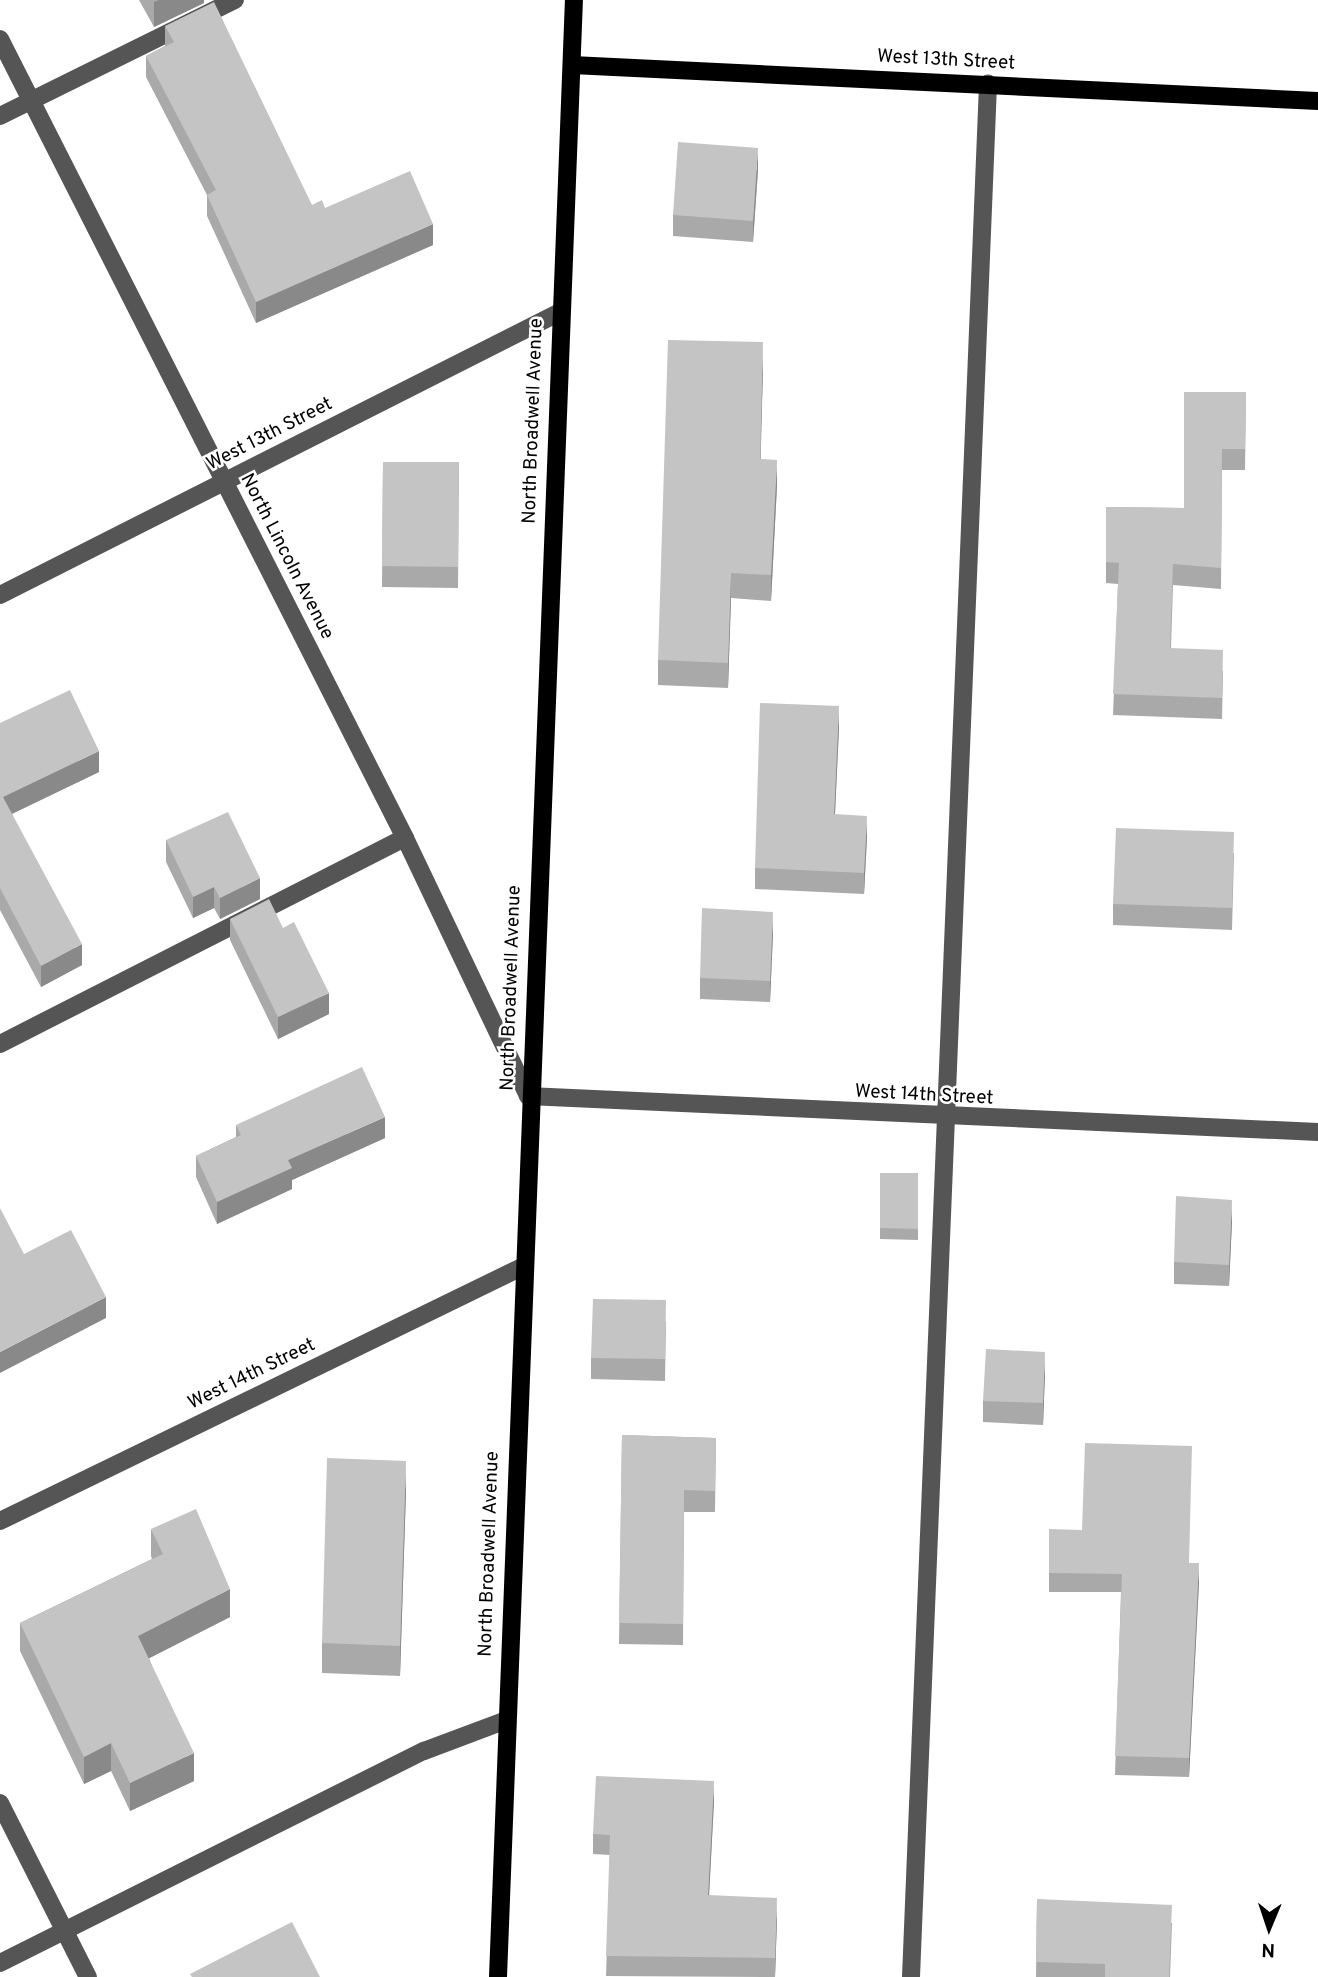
<!DOCTYPE html>
<html>
<head>
<meta charset="utf-8">
<style>
  body { margin:0 }
  #map { position:relative; width:1318px; height:1977px; overflow:hidden; background:#fff; font-family:Overpass,sans-serif }
  div>[style] { position:absolute }
  .minor>* { height:18px; margin:-9px; padding:0 9px; transform-origin:9px; border-radius:9px; background:#555 }
  .major>* { height:18px; margin:-9px; padding:0 9px; transform-origin:9px; border-radius:9px; background:#000 }
  .wall>* { inset:0; background:#a9a9a9 }
  .shaded-wall>* { inset:0; background:#898989 }
  .building>* { inset:0; background:#c4c4c4 }
  span { translate:-50% -50%; white-space:nowrap; text-align:center; line-height:1.15; -webkit-text-stroke:5px #fff; paint-order:stroke }
  .street-label { font-size:19px; color:#000 }
  .north { position:absolute; left:1234px; top:1893px; width:70px; height:70px; -webkit-text-stroke:5px #fff; paint-order:stroke; rotate:182deg; font-size:19px; font-weight:700; line-height:28px; text-align:center; color:#000 }
  .north::after { content:''; display:block; margin:auto; width:24px; height:32px; background:#000; clip-path:polygon(50% 0,100% 100%,50% 72%,0 100%) }
</style>
</head>
<body>
<div id="map">
  <div class="minor">
    <div style="left:0;top:39px;width:896px;rotate:63.12deg"></div>
    <div style="left:405px;top:838px;width:286px;rotate:64.5deg"></div>
    <div style="left:528px;top:1096px;width:791px;rotate:2.61deg"></div>
    <div style="left:0;top:116px;width:262px;rotate:-26.3deg"></div>
    <div style="left:0;top:595px;width:627px;rotate:-26.81deg"></div>
    <div style="left:0;top:1044px;width:454px;rotate:-27deg"></div>
    <div style="left:0;top:1521px;width:581px;rotate:-25.95deg"></div>
    <div style="left:0;top:1803px;width:195px;rotate:63.2deg"></div>
    <div style="left:0;top:1963px;width:474px;rotate:-26.6deg"></div>
    <div style="left:424px;top:1751px;width:85px;rotate:-20.6deg"></div>
    <div style="left:911px;top:1977px;width:1895px;rotate:-87.67deg"></div>
  </div>
  <div class="major">
    <div style="left:572px;top:65px;width:747px;rotate:2.76deg"></div>
    <div style="left:498px;top:1977px;width:1978px;rotate:-87.8deg"></div>
  </div>
  <div class="wall">
    <div style="clip-path:polygon(139px 0,204px 0,204px 3px,154px 27px)"></div>
    <div style="clip-path:polygon(165px 26px,312px 205px,325px 208px,433px 245px,256px 323px,207px 216px,207px 195px,146px 77px,146px 56px,165px 46px)"></div>
    <div style="clip-path:polygon(758px 169px,753px 242px,673px 236px,673px 215px)"></div>
    <div style="clip-path:polygon(763px 368px,760px 459px,777px 485px,771px 601px,731px 598px,728px 688px,658px 685px,658px 660px)"></div>
    <div style="clip-path:polygon(1246px 392px,1245px 470px,1222px 470px,1221px 589px,1173px 585px,1171px 648px,1223px 671px,1222px 719px,1113px 715px,1118px 584px,1106px 583px,1106px 507px,1184px 508px)"></div>
    <div style="clip-path:polygon(383px 462px,459px 462px,458px 588px,382px 587px)"></div>
    <div style="clip-path:polygon(0 723px,99px 772px,12px 814px,82px 965px,41px 987px,0 910px)"></div>
    <div style="clip-path:polygon(839px 727px,835px 814px,867px 837px,864px 894px,755px 889px,755px 868px)"></div>
    <div style="clip-path:polygon(166px 840px,260px 899px,220px 919px,214px 908px,193px 918px,166px 862px)"></div>
    <div style="clip-path:polygon(1234px 853px,1232px 930px,1113px 925px,1113px 904px)"></div>
    <div style="clip-path:polygon(230px 919px,283px 928px,329px 1014px,278px 1039px,230px 940px)"></div>
    <div style="clip-path:polygon(773px 933px,770px 1002px,700px 999px,700px 978px)"></div>
    <div style="clip-path:polygon(236px 1125px,385px 1138px,292px 1180px,292px 1189px,217px 1224px,196px 1177px,196px 1156px,236px 1137px)"></div>
    <div style="clip-path:polygon(880px 1173px,918px 1173px,918px 1240px,880px 1239px)"></div>
    <div style="clip-path:polygon(1232px 1221px,1229px 1286px,1174px 1284px,1174px 1262px)"></div>
    <div style="clip-path:polygon(666px 1321px,665px 1381px,591px 1379px,591px 1358px)"></div>
    <div style="clip-path:polygon(1045px 1373px,1043px 1425px,983px 1422px,983px 1401px)"></div>
    <div style="clip-path:polygon(622px 1435px,716px 1438px,715px 1512px,684px 1512px,683px 1645px,619px 1644px)"></div>
    <div style="clip-path:polygon(406px 1491px,400px 1676px,322px 1673px,322px 1643px)"></div>
    <div style="clip-path:polygon(151px 1529px,230px 1617px,149px 1658px,194px 1781px,130px 1811px,111px 1771px,84px 1784px,20px 1651px,20px 1623px,152px 1559px,151px 1556px)"></div>
    <div style="clip-path:polygon(1049px 1529px,1189px 1563px,1199px 1582px,1189px 1777px,1115px 1775px,1121px 1592px,1049px 1592px)"></div>
    <div style="clip-path:polygon(714px 1801px,709px 1895px,777px 1918px,775px 1977px,606px 1976px,610px 1855px,593px 1854px,593px 1834px)"></div>
    <div style="clip-path:polygon(1037px 1899px,1172px 1923px,1170px 1977px,1036px 1977px)"></div>
  </div>
  <div class="shaded-wall">
    <div style="clip-path:polygon(159px 0,204px 0,204px 3px,154px 27px,154px 2px)"></div>
    <div style="clip-path:polygon(758px 148px,758px 169px,753px 242px,753px 221px)"></div>
    <div style="clip-path:polygon(433px 224px,433px 245px,256px 323px,256px 302px)"></div>
    <div style="clip-path:polygon(763px 342px,763px 368px,760px 485px,760px 459px)"></div>
    <div style="clip-path:polygon(777px 460px,777px 485px,771px 601px,771px 575px)"></div>
    <div style="clip-path:polygon(731px 573px,731px 598px,728px 688px,728px 663px)"></div>
    <div style="clip-path:polygon(839px 706px,839px 727px,834px 835px,834px 814px)"></div>
    <div style="clip-path:polygon(99px 751px,99px 772px,3px 818px,3px 797px)"></div>
    <div style="clip-path:polygon(867px 816px,867px 837px,864px 894px,864px 873px)"></div>
    <div style="clip-path:polygon(260px 878px,260px 899px,220px 919px,220px 898px)"></div>
    <div style="clip-path:polygon(214px 887px,214px 908px,193px 918px,193px 897px)"></div>
    <div style="clip-path:polygon(773px 912px,773px 933px,770px 1002px,770px 981px)"></div>
    <div style="clip-path:polygon(82px 944px,82px 965px,41px 987px,41px 966px)"></div>
    <div style="clip-path:polygon(329px 993px,329px 1014px,278px 1039px,278px 1017px)"></div>
    <div style="clip-path:polygon(385px 1117px,385px 1138px,292px 1180px,292px 1189px,217px 1224px,217px 1202px,288px 1160px)"></div>
    <div style="clip-path:polygon(1232px 1200px,1232px 1221px,1229px 1286px,1229px 1265px)"></div>
    <div style="clip-path:polygon(106px 1297px,106px 1318px,0 1373px,0 1352px)"></div>
    <div style="clip-path:polygon(1045px 1352px,1045px 1373px,1043px 1425px,1043px 1403px)"></div>
    <div style="clip-path:polygon(406px 1461px,406px 1491px,400px 1676px,400px 1646px)"></div>
    <div style="clip-path:polygon(1199px 1563px,1199px 1582px,1189px 1777px,1189px 1758px)"></div>
    <div style="clip-path:polygon(230px 1589px,230px 1617px,138px 1664px,138px 1636px)"></div>
    <div style="clip-path:polygon(111px 1743px,111px 1771px,84px 1784px,84px 1757px)"></div>
    <div style="clip-path:polygon(194px 1753px,194px 1781px,130px 1811px,130px 1783px)"></div>
    <div style="clip-path:polygon(714px 1781px,714px 1801px,708px 1915px,708px 1895px)"></div>
    <div style="clip-path:polygon(777px 1898px,777px 1918px,775px 1977px,775px 1958px)"></div>
  </div>
  <div class="building">
    <div style="clip-path:polygon(214px 2px,312px 205px,322px 200px,325px 208px,410px 171px,433px 224px,256px 302px,207px 195px,216px 190px,146px 56px,174px 42px,165px 26px)"></div>
    <div style="clip-path:polygon(678px 142px,758px 148px,753px 221px,673px 215px)"></div>
    <div style="clip-path:polygon(668px 340px,763px 342px,760px 459px,777px 460px,771px 575px,731px 573px,728px 663px,658px 660px)"></div>
    <div style="clip-path:polygon(1184px 392px,1246px 392px,1245px 449px,1222px 449px,1221px 568px,1173px 564px,1170px 648px,1223px 650px,1222px 698px,1113px 694px,1119px 563px,1106px 562px,1106px 507px,1184px 508px)"></div>
    <div style="clip-path:polygon(383px 462px,459px 462px,458px 567px,382px 566px)"></div>
    <div style="clip-path:polygon(70px 690px,99px 751px,3px 797px,82px 944px,41px 966px,0 888px,0 723px)"></div>
    <div style="clip-path:polygon(760px 703px,839px 706px,834px 814px,867px 816px,864px 873px,755px 868px)"></div>
    <div style="clip-path:polygon(228px 812px,260px 878px,220px 898px,214px 887px,193px 897px,166px 840px)"></div>
    <div style="clip-path:polygon(1116px 828px,1234px 832px,1232px 908px,1113px 904px)"></div>
    <div style="clip-path:polygon(269px 899px,283px 928px,294px 922px,329px 993px,278px 1017px,230px 919px)"></div>
    <div style="clip-path:polygon(702px 908px,773px 912px,770px 981px,700px 978px)"></div>
    <div style="clip-path:polygon(362px 1067px,385px 1117px,288px 1160px,292px 1168px,217px 1202px,196px 1156px,241px 1135px,236px 1125px)"></div>
    <div style="clip-path:polygon(880px 1173px,918px 1173px,918px 1229px,880px 1228px)"></div>
    <div style="clip-path:polygon(1176px 1196px,1232px 1200px,1229px 1265px,1174px 1262px)"></div>
    <div style="clip-path:polygon(0 1208px,24px 1254px,71px 1230px,106px 1297px,0 1352px)"></div>
    <div style="clip-path:polygon(593px 1299px,666px 1300px,665px 1359px,591px 1358px)"></div>
    <div style="clip-path:polygon(986px 1349px,1045px 1352px,1043px 1403px,983px 1401px)"></div>
    <div style="clip-path:polygon(622px 1435px,716px 1438px,715px 1491px,684px 1490px,683px 1624px,619px 1623px)"></div>
    <div style="clip-path:polygon(1085px 1443px,1192px 1446px,1189px 1563px,1199px 1563px,1189px 1758px,1115px 1756px,1122px 1574px,1049px 1573px,1049px 1529px,1082px 1530px)"></div>
    <div style="clip-path:polygon(327px 1458px,406px 1461px,400px 1646px,322px 1643px)"></div>
    <div style="clip-path:polygon(196px 1509px,230px 1589px,138px 1636px,194px 1753px,130px 1783px,111px 1743px,84px 1757px,20px 1623px,163px 1554px,151px 1529px)"></div>
    <div style="clip-path:polygon(596px 1776px,714px 1781px,708px 1895px,777px 1898px,775px 1958px,606px 1956px,610px 1835px,593px 1834px)"></div>
    <div style="clip-path:polygon(1037px 1899px,1172px 1905px,1169px 1977px,1105px 1977px,1105px 1964px,1036px 1962px)"></div>
    <div style="clip-path:polygon(292px 1922px,320px 1977px,192px 1977px,190px 1974px)"></div>
  </div>
  <div class="street-label">
    <span style="left:946px;top:61px;rotate:3deg">West 13th Street</span>
    <span style="left:534px;top:421px;rotate:-88deg">North Broadwell Avenue</span>
    <span style="left:270px;top:435px;rotate:-27deg">West 13th Street</span>
    <span style="left:286px;top:557px;rotate:63deg">North Lincoln Avenue</span>
    <span style="left:512px;top:988px;rotate:-88deg">North Broadwell Avenue</span>
    <span style="left:924px;top:1096px;rotate:3deg">West 14th Street</span>
    <span style="left:252px;top:1375px;rotate:-26deg">West 14th Street</span>
    <span style="left:490px;top:1554px;rotate:-88deg">North Broadwell Avenue</span>
  </div>
  <div class="north">N</div>
</div>
</body>
</html>
